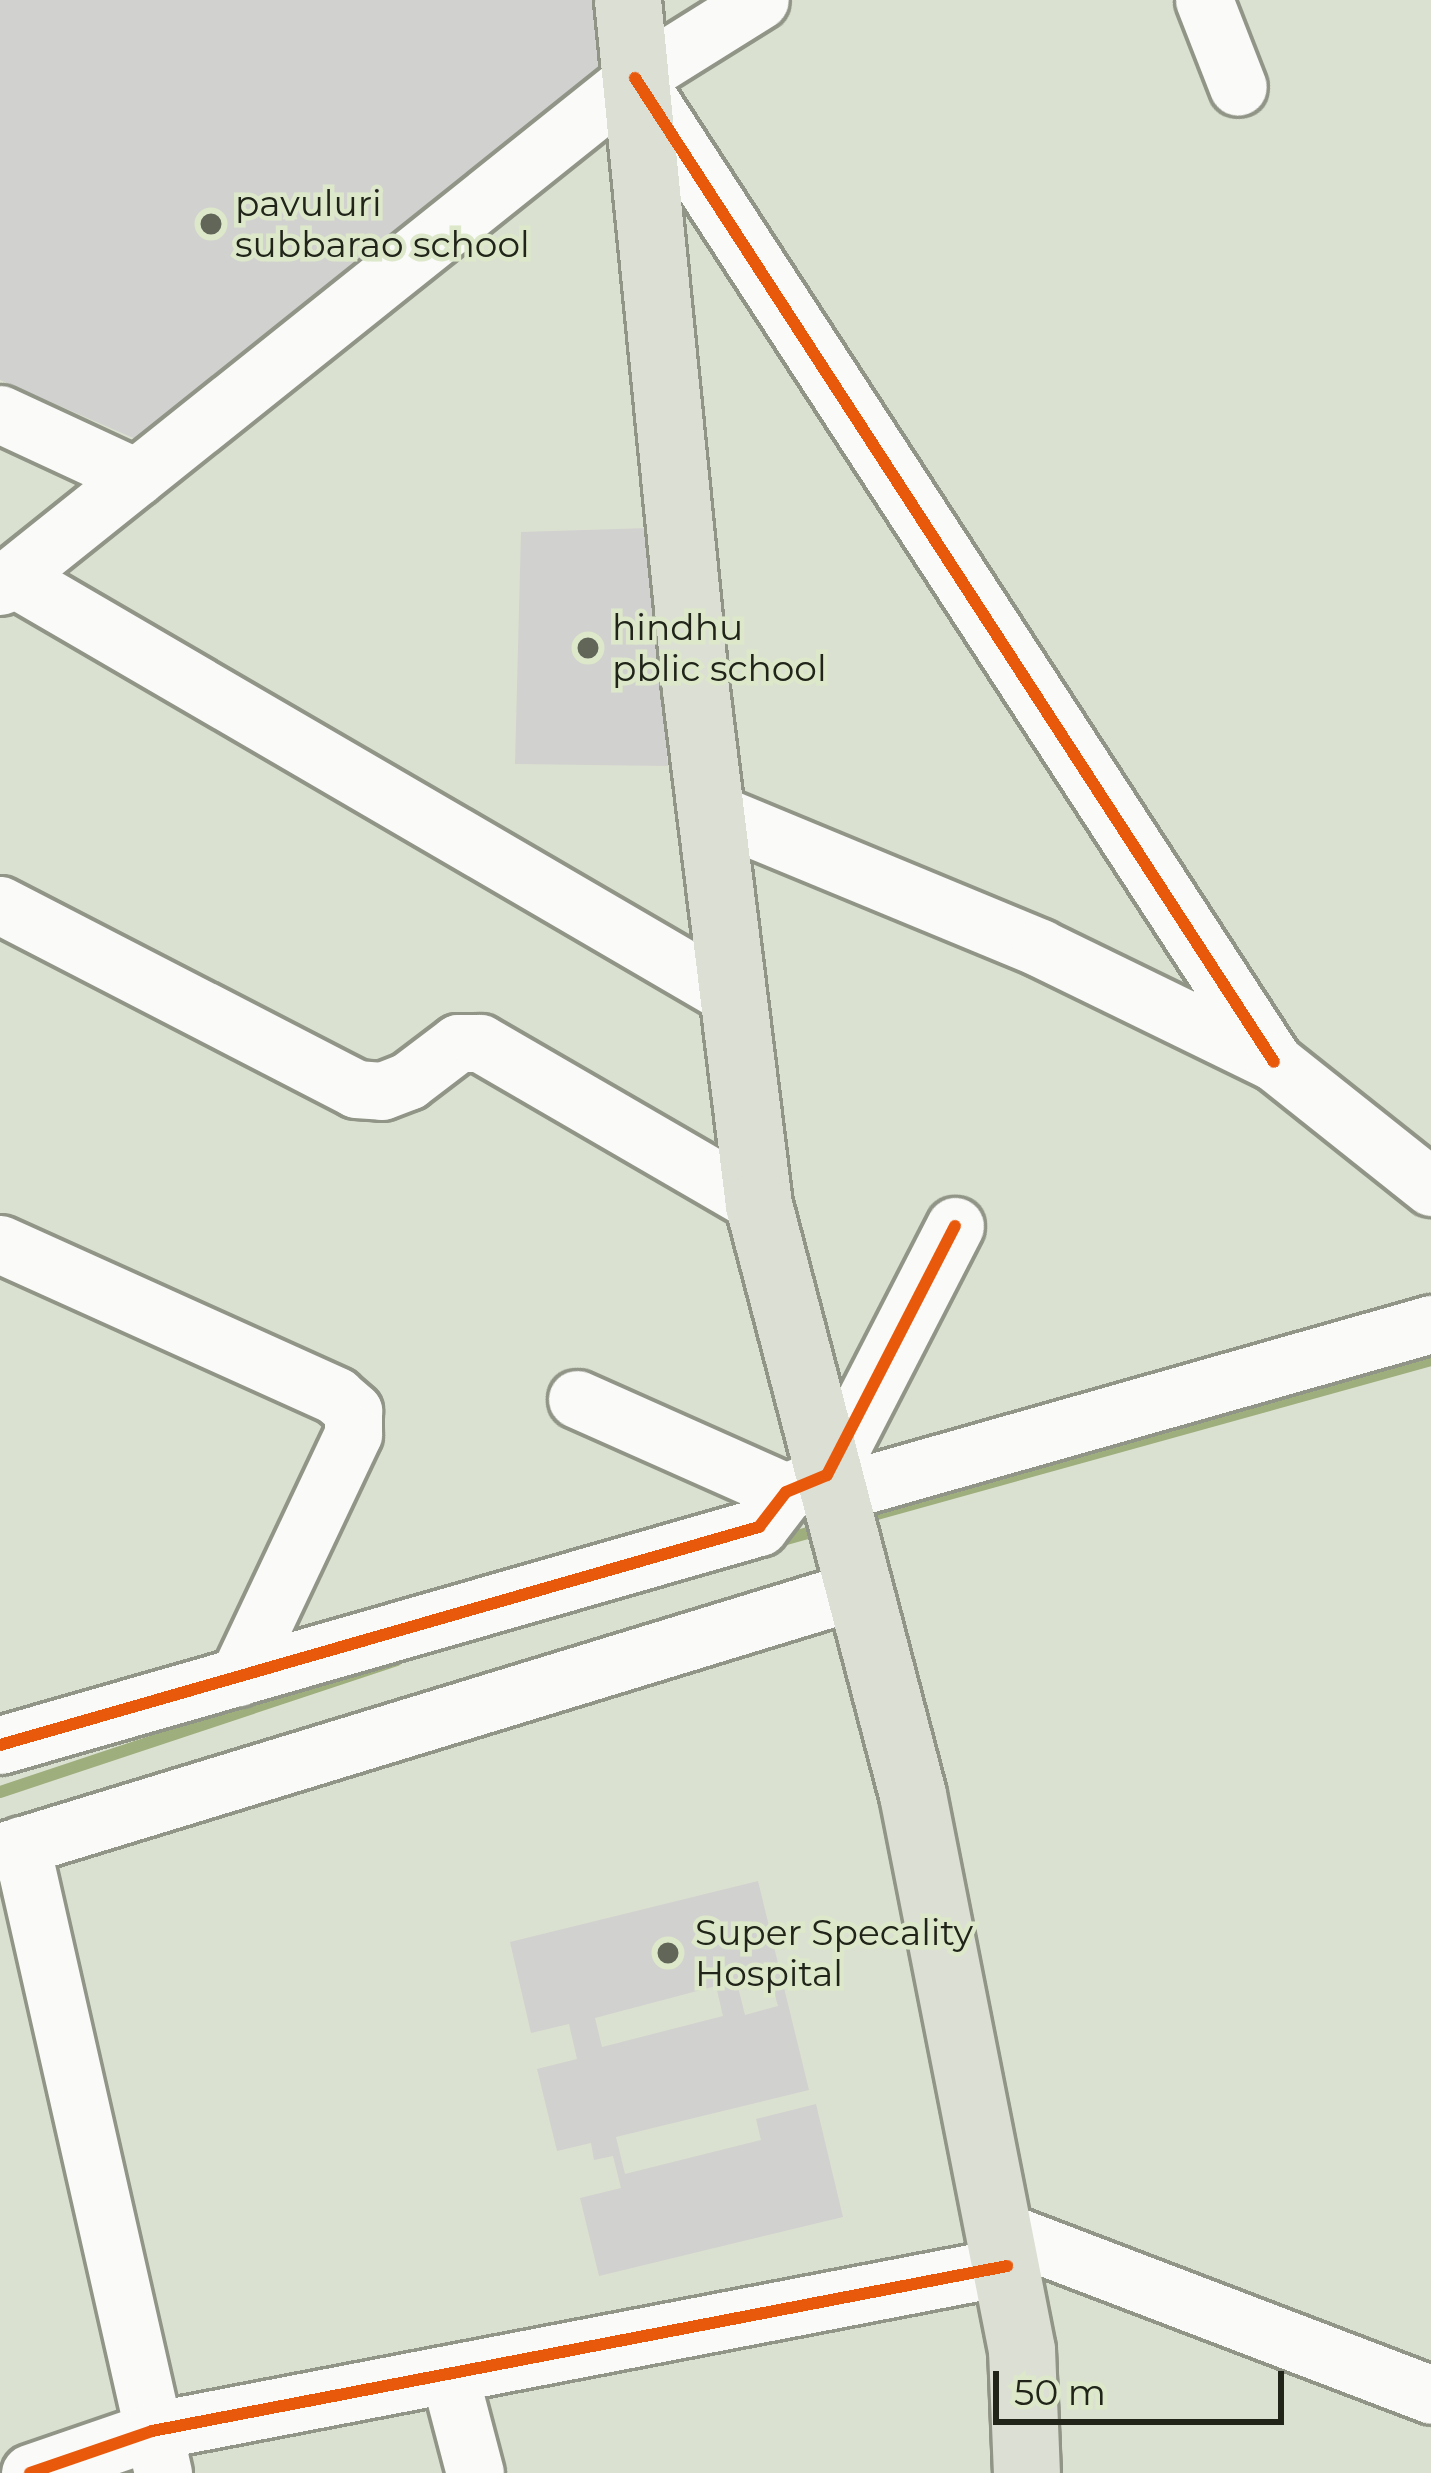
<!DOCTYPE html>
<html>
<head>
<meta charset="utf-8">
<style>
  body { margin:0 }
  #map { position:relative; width:1431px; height:2473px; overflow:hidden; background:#dbe1d0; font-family:Montserrat,sans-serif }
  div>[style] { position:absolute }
  .stream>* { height:12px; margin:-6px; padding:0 6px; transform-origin:6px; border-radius:6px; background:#9eae7d }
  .building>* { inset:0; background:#d1d1cf }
  .roads { filter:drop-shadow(3px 0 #909587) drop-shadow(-3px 0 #909587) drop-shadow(0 3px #909587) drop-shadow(0 -3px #909587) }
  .minor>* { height:57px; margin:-28.5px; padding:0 28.5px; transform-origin:28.5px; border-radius:28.5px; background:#fafaf8 }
  .major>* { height:66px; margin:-33px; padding:0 33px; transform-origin:33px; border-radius:33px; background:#dcdfd4 }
  .cycleway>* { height:12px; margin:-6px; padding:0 6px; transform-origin:6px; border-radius:6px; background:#e8590c }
  .dots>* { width:33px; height:33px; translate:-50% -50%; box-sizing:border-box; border:6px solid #dce8c9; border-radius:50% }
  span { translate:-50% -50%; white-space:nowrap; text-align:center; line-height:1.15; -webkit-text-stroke:9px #dce8c9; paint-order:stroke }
  .poi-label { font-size:36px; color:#202419 }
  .left { translate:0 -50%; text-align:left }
  .scale { position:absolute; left:993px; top:2371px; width:291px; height:54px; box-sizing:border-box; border:6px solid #202419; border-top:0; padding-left:15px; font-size:36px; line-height:42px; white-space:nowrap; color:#202419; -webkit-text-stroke:9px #dce8c9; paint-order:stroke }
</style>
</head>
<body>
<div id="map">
  <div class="stream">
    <div style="left:859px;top:1519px;width:594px;rotate:-15.53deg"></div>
    <div style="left:772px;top:1543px;width:52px;rotate:-15.6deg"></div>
    <div style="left:0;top:1792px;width:418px;rotate:-18.4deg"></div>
  </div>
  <div class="building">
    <div style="clip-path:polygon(0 0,604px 0,611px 67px,154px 447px,0 380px)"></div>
    <div style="clip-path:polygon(649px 528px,668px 766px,515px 764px,521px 532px)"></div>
    <div style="clip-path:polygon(evenodd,758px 1881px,809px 2090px,616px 2137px,625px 2174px,761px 2140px,756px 2119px,816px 2104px,843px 2217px,599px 2276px,580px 2198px,621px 2188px,613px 2156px,594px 2160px,591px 2143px,557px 2151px,537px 2069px,577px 2059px,569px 2024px,531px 2033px,510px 1942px,758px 1881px,769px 1975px,778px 2006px,745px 2015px,737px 1983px,769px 1975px,758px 1881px,716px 1986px,723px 2016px,602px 2047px,595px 2018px,716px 1986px)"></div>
  </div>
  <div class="roads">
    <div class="minor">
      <div style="left:1204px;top:0;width:93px;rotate:68.7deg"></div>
      <div style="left:635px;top:78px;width:1173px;rotate:57deg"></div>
      <div style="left:0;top:414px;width:150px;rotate:24.9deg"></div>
      <div style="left:12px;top:577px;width:834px;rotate:30.22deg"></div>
      <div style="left:0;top:586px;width:813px;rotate:-38.66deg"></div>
      <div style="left:635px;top:78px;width:147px;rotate:-32deg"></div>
      <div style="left:710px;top:811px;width:357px;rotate:22.5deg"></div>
      <div style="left:1040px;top:948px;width:260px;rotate:26deg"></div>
      <div style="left:1274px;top:1062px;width:201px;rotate:38.5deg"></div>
      <div style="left:0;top:905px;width:401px;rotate:27.3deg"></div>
      <div style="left:356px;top:1089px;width:26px;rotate:4deg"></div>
      <div style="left:382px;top:1091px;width:28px;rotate:-21deg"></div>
      <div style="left:408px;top:1081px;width:63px;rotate:-37.2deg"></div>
      <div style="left:458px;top:1043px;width:22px"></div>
      <div style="left:480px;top:1043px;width:323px;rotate:30.1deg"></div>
      <div style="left:0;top:1244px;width:369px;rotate:24.3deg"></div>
      <div style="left:336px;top:1396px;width:23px;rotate:41deg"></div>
      <div style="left:353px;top:1411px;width:23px;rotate:90deg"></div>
      <div style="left:353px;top:1434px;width:269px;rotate:115.3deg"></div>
      <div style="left:577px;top:1399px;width:229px;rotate:24deg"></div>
      <div style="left:832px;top:1494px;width:623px;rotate:-15.84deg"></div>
      <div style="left:0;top:1745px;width:790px;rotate:-16.03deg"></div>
      <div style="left:759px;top:1527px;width:44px;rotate:-52.4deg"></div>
      <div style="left:786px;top:1492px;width:44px;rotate:-22.5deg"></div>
      <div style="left:827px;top:1475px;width:280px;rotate:-62.8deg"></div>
      <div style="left:21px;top:1845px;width:644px;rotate:77.26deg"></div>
      <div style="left:0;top:1852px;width:896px;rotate:-17deg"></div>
      <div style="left:1000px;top:2230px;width:462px;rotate:20.9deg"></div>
      <div style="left:449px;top:2374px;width:102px;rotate:75.3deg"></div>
      <div style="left:30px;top:2473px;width:129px;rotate:-19deg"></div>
      <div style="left:152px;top:2431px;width:871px;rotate:-10.92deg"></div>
    </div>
    <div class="major">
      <div style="left:628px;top:0;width:693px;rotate:84.37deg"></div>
      <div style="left:696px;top:690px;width:519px;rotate:83.03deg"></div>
      <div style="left:759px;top:1205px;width:610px;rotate:75.37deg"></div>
      <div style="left:913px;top:1795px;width:566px;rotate:78.89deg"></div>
      <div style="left:1022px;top:2350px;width:123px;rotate:87.7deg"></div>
    </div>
  </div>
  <div class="cycleway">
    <div style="left:635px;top:78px;width:1173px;rotate:57deg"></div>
    <div style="left:0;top:1745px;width:790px;rotate:-16.03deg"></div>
    <div style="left:759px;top:1527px;width:44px;rotate:-52.4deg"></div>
    <div style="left:786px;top:1492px;width:44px;rotate:-22.5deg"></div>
    <div style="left:827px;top:1475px;width:280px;rotate:-62.8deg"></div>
    <div style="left:30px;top:2473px;width:129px;rotate:-19deg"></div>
    <div style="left:152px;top:2431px;width:871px;rotate:-10.92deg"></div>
  </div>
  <div class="dots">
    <div style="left:211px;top:224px;background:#616659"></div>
    <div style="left:588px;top:648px;background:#616659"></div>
    <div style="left:668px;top:1953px;background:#616659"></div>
  </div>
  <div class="poi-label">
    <span class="left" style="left:235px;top:224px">pavuluri<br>subbarao school</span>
    <span class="left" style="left:612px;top:648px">hindhu<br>pblic school</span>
    <span class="left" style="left:695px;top:1953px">Super Specality<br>Hospital</span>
  </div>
  <div class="scale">50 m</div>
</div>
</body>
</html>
